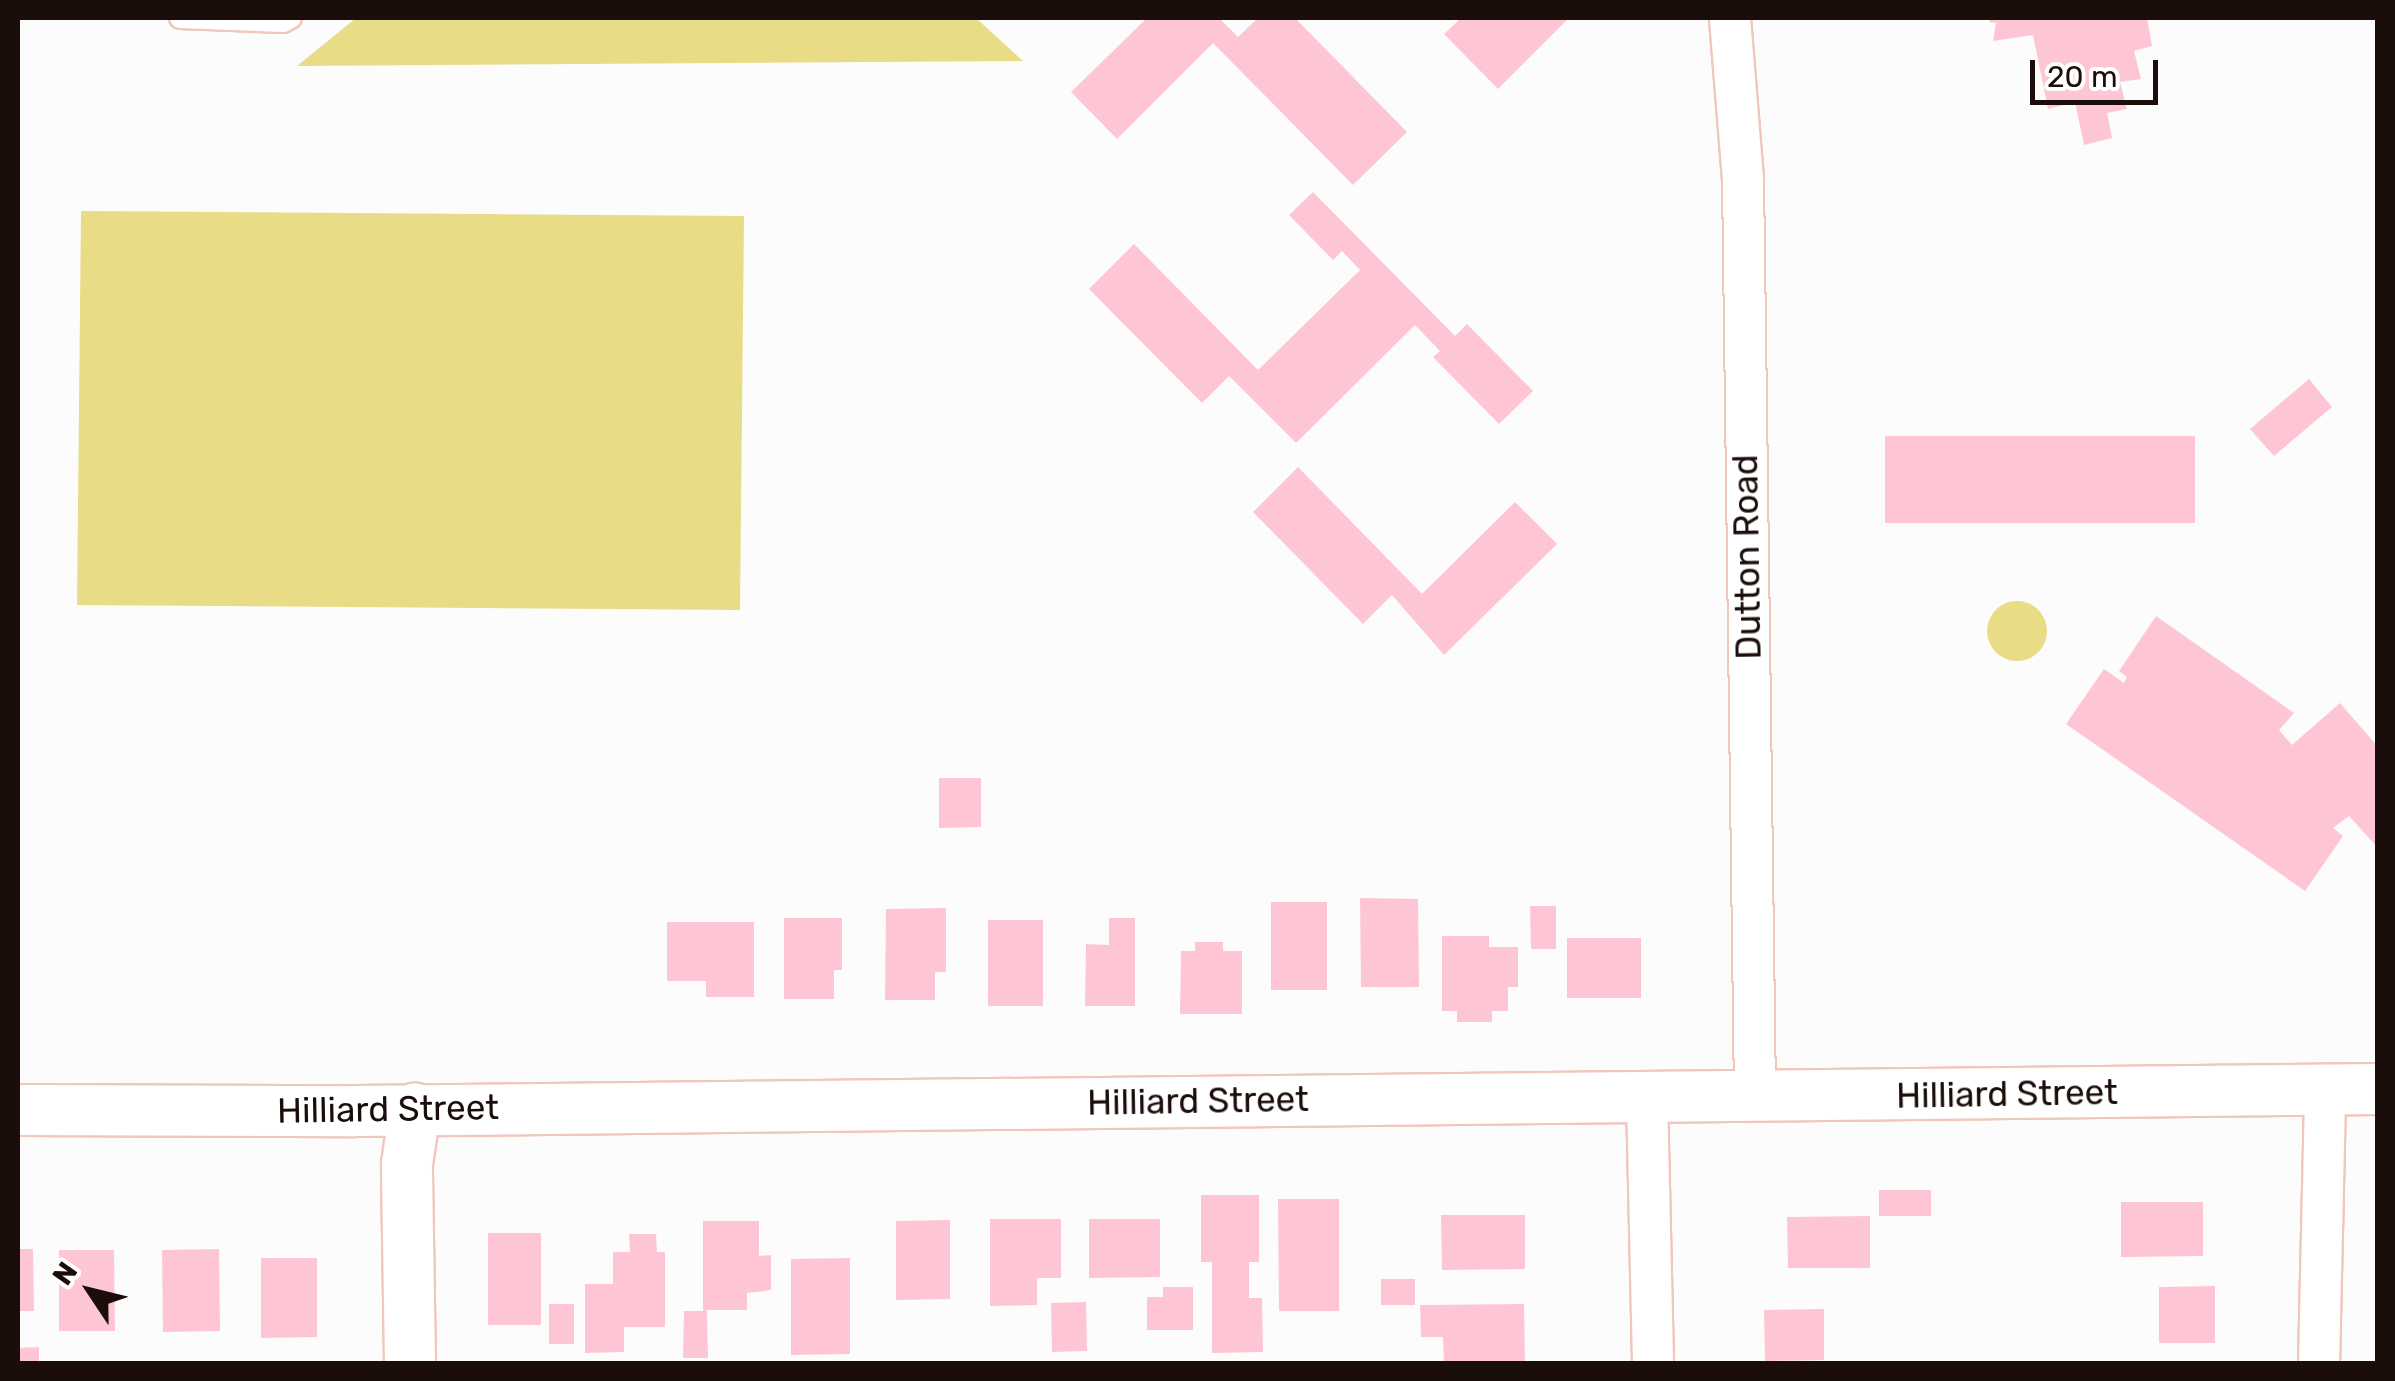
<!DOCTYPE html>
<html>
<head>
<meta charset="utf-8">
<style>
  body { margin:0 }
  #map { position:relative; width:2395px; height:1381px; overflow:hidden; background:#fcfcfc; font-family:Rubik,sans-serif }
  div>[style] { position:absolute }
  .green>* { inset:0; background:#e8dc86 }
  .round { border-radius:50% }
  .building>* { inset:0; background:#fec6d5 }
  .roads { filter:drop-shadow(2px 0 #f0c7bd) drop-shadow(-2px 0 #f0c7bd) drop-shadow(0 2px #f0c7bd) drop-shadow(0 -2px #f0c7bd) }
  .service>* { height:20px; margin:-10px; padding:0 10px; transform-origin:10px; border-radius:10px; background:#fff }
  .minor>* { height:40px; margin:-20px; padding:0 20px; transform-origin:20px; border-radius:20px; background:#fff }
  .tertiary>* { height:50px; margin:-25px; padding:0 25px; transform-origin:25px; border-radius:25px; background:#fff }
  span { translate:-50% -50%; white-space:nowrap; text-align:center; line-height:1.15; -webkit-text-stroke:9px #fff; paint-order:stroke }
  .street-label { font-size:35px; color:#1b0d0a }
  .frame { position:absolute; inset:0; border:20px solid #1b0d0a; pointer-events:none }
  .north { position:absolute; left:40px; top:1241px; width:100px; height:100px; -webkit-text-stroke:8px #fff; paint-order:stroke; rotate:305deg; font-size:28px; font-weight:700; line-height:40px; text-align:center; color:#1b0d0a }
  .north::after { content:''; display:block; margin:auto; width:35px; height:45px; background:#1b0d0a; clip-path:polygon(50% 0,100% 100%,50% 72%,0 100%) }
  .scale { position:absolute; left:2030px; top:60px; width:128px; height:45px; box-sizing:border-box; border:5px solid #1b0d0a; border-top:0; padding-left:12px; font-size:30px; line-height:35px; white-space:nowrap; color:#1b0d0a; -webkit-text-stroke:8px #fff; paint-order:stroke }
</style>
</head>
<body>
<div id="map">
  <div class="green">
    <div style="clip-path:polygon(356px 18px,976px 18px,1023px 61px,297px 66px)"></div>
    <div style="clip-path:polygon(81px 211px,744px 216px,740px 610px,77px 605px)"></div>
    <div class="round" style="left:1987px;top:601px;width:60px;height:60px"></div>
  </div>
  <div class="building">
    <div style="clip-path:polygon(1147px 18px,1219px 18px,1238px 37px,1258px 18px,1295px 18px,1407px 132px,1353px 185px,1213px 43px,1117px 139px,1071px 92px)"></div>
    <div style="clip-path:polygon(1461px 18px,1569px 18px,1498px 89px,1444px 34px)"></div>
    <div style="clip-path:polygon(1990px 18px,2147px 18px,2152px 46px,2134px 51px,2141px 79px,2120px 82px,2127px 109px,2107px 113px,2112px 138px,2084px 145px,2075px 102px,2048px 109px,2033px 35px,1993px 41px,1996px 23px,1989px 22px)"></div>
    <div style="clip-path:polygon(1313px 192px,1455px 336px,1467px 324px,1533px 391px,1499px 424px,1433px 357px,1440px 351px,1415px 325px,1296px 443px,1229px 376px,1202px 403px,1089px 289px,1134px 244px,1258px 370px,1360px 270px,1342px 251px,1333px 260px,1289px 215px)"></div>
    <div style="clip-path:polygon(2309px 379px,2332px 407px,2274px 456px,2250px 429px)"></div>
    <div style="clip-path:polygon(1885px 436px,2195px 436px,2195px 523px,1885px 523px)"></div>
    <div style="clip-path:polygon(1298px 467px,1422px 594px,1515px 502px,1557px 544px,1444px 655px,1392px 595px,1363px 624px,1253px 512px)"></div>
    <div style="clip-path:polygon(2156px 616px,2294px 713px,2279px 730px,2292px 745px,2340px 703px,2378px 747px,2378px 848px,2349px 816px,2333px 828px,2343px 836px,2305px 891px,2066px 724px,2104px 669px,2124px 683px,2127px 677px,2119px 671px)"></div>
    <div style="clip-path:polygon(939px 778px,981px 778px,981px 827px,939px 828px)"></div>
    <div style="clip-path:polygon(1360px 898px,1418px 899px,1419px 987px,1361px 987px)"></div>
    <div style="clip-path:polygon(1271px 902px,1327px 902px,1327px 990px,1271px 990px)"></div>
    <div style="clip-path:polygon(1530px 906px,1556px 906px,1556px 949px,1531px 949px)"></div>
    <div style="clip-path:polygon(946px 908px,946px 972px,935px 972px,935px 1000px,885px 1000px,886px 909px)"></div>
    <div style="clip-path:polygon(784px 918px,842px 918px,842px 970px,834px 970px,834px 999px,784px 999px)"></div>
    <div style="clip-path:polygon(1109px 918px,1135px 918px,1135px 1006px,1085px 1006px,1086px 944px,1109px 945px)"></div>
    <div style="clip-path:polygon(988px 920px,1043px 920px,1043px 1006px,988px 1006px)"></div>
    <div style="clip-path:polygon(667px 922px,754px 922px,754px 997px,706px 997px,706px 981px,667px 981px)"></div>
    <div style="clip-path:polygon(1442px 936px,1489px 936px,1489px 947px,1518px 947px,1518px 987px,1508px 987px,1508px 1011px,1492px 1011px,1492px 1022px,1457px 1022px,1457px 1011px,1442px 1011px)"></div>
    <div style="clip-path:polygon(1567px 938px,1641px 938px,1641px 998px,1567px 998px)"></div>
    <div style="clip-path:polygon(1195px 942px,1223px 942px,1223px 951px,1242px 951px,1242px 1014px,1180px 1014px,1181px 951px,1195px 951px)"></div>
    <div style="clip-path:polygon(1879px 1190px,1931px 1190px,1931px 1216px,1879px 1216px)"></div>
    <div style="clip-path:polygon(1201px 1195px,1259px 1195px,1259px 1262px,1249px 1262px,1249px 1298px,1262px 1298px,1263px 1352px,1212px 1353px,1212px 1262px,1201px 1262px)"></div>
    <div style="clip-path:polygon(1278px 1199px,1339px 1199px,1339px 1311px,1279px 1311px)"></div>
    <div style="clip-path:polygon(2121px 1202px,2203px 1202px,2203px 1256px,2121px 1257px)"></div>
    <div style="clip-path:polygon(1441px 1215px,1525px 1215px,1525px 1269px,1442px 1270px)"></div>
    <div style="clip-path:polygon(1870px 1216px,1870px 1268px,1788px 1268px,1787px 1217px)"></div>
    <div style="clip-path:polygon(990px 1219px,1061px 1219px,1061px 1278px,1037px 1278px,1037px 1305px,990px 1306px)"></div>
    <div style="clip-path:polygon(1089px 1219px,1160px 1219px,1160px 1277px,1089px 1278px)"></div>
    <div style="clip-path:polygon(950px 1220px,950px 1299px,896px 1300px,896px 1221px)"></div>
    <div style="clip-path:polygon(703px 1221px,759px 1221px,759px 1256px,771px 1255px,771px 1290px,747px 1293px,747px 1310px,707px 1310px,708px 1358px,683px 1358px,684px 1311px,703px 1311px)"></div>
    <div style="clip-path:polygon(488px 1233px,541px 1233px,541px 1325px,488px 1325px)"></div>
    <div style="clip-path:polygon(629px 1234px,656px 1234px,657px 1252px,665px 1252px,665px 1327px,624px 1327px,624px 1352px,585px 1353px,585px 1284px,613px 1284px,613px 1252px,630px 1252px)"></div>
    <div style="clip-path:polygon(18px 1249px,33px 1249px,34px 1311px,18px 1311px)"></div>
    <div style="clip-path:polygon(219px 1249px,220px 1331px,163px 1332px,162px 1250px)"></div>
    <div style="clip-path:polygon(59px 1250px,114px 1250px,115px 1331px,59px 1331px)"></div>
    <div style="clip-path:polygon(261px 1258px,317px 1258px,317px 1337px,261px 1338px)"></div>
    <div style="clip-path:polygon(850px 1258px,850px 1354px,791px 1355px,791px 1259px)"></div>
    <div style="clip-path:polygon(1381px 1279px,1415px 1279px,1415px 1305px,1381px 1305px)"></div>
    <div style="clip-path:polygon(2215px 1286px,2215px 1343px,2159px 1343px,2159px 1287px)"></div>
    <div style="clip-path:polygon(1163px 1287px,1193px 1287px,1193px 1330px,1147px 1330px,1147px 1297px,1163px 1297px)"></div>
    <div style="clip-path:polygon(1086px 1302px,1087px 1351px,1052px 1352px,1051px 1303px)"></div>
    <div style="clip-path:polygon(549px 1304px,574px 1304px,574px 1344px,549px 1344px)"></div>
    <div style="clip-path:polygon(1524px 1304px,1525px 1363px,1444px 1364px,1443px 1337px,1421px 1337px,1420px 1305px)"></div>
    <div style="clip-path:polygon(1824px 1309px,1824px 1360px,1765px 1361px,1764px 1310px)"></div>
    <div style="clip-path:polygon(39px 1347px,39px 1364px,18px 1364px,18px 1348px)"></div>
  </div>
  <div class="roads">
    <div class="service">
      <div style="left:180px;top:18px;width:103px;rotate:2.2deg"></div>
      <div style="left:283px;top:22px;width:9px;rotate:-27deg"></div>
    </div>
    <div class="minor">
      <div style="left:1730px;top:18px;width:161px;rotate:85.4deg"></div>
      <div style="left:1743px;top:178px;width:919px;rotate:89.25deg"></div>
      <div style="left:1647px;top:1097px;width:267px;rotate:88.7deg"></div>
      <div style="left:2319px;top:1364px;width:273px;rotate:-88.7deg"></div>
    </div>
    <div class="tertiary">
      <div style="left:18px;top:1110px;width:337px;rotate:0.2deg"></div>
      <div style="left:355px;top:1111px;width:2023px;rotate:-0.62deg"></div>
      <div style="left:410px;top:1364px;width:200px;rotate:-90.9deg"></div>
      <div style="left:407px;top:1164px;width:56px;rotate:-81.7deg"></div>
    </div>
  </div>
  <div class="street-label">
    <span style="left:1747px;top:557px;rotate:-91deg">Dutton Road</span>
    <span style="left:2007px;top:1094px;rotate:-1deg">Hilliard Street</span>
    <span style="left:1198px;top:1101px;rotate:-1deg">Hilliard Street</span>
    <span style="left:388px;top:1109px;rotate:-1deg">Hilliard Street</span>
  </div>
  <div class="frame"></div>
  <div class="north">N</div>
  <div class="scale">20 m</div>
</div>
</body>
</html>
